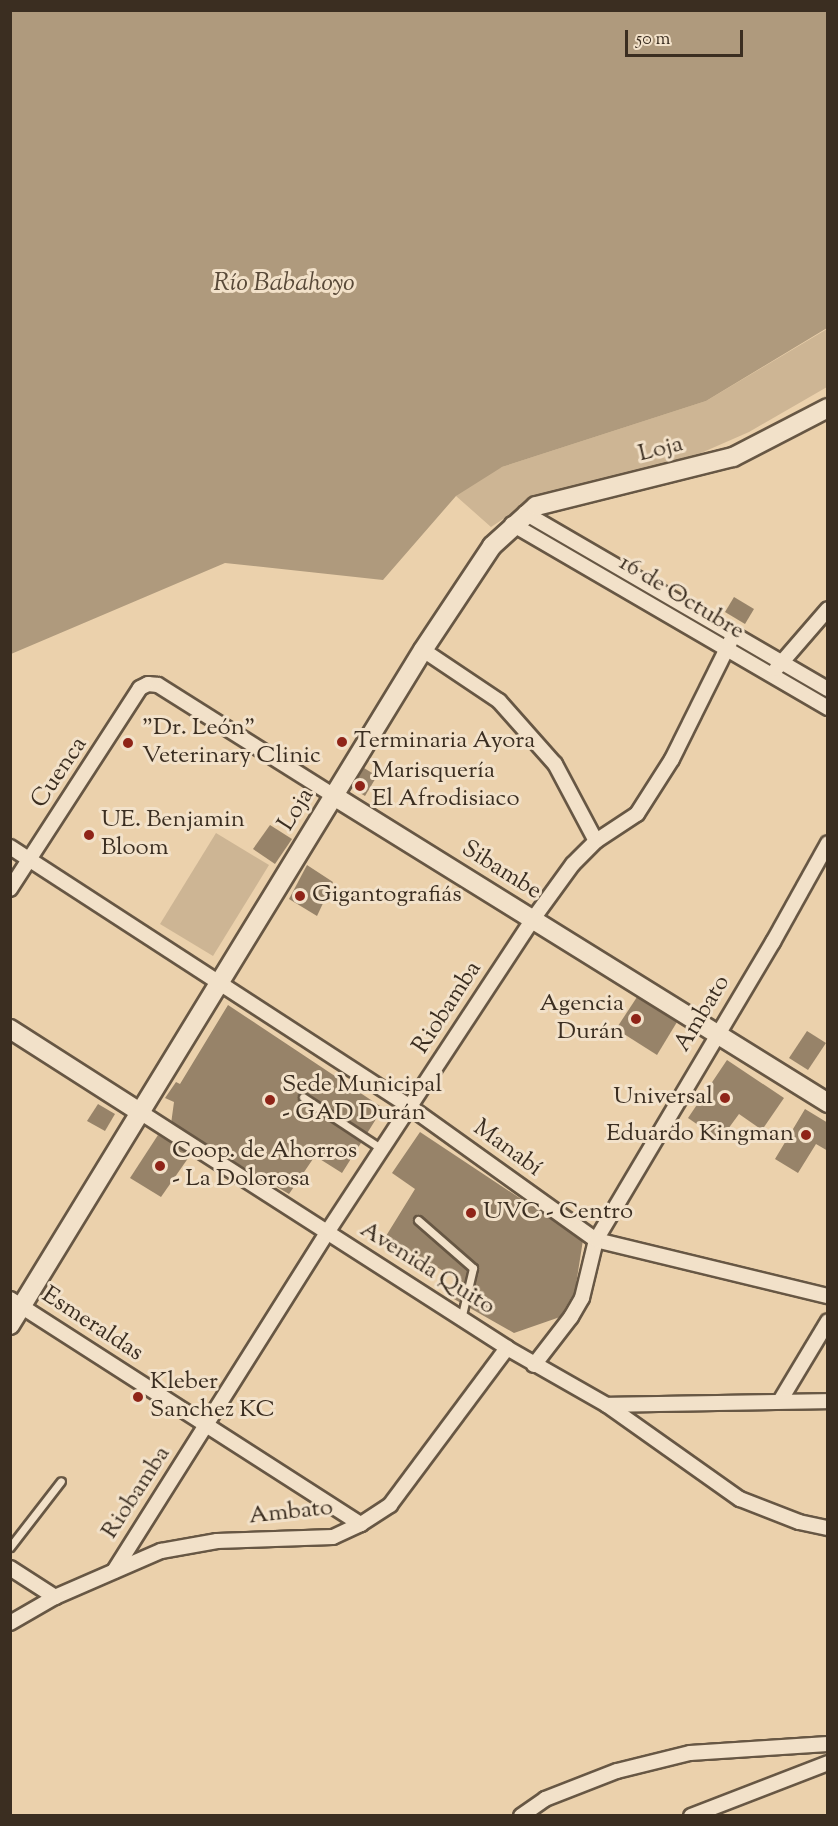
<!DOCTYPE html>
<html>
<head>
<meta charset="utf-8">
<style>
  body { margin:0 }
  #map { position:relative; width:838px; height:1826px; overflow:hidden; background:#ebd1ac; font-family:"Sorts Mill Goudy",serif }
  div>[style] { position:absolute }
  .green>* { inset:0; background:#cdb594 }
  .water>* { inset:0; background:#af9a7d }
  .building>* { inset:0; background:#978369 }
  .roads { filter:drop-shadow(2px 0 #675744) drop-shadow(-2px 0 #675744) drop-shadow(0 2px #675744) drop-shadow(0 -2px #675744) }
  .lane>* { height:7px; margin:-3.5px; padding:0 3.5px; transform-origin:3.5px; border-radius:3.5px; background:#f2e1c9 }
  .street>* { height:14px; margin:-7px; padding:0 7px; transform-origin:7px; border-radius:7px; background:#f2e1c9 }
  .secondary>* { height:18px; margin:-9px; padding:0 9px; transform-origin:9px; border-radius:9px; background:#f2e1c9 }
  .dots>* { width:16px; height:16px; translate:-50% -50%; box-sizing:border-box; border:3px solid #f2e1c9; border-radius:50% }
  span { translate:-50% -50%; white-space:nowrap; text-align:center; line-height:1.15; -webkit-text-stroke:6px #f2e1c9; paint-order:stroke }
  .street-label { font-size:24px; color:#3b2e21 }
  .poi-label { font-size:24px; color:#3b2e21 }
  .left { translate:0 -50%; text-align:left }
  .right { translate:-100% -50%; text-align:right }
  .water-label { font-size:26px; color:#584938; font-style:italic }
  .frame { position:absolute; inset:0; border:12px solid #3b2e21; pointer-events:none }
  .scale { position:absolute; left:625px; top:30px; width:118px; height:27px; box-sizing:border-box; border:3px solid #3b2e21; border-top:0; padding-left:8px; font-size:18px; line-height:21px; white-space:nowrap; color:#3b2e21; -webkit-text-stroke:4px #f2e1c9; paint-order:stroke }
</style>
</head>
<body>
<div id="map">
  <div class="green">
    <div style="clip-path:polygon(827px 329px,827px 387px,749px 432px,701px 453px,532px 500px,491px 527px,456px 496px,471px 477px,706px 401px)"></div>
    <div style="clip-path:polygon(216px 833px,269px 865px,213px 956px,160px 924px)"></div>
  </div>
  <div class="water">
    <div style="clip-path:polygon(11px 10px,827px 11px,827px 328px,706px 401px,502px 467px,456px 496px,383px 580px,225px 563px,11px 654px)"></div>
  </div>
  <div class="building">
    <div style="clip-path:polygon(734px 597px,754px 609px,745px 624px,725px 612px)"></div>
    <div style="clip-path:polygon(340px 736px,349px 741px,344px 748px,336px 743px)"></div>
    <div style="clip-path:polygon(364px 768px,377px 776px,365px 796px,352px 788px)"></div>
    <div style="clip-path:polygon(270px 825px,292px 839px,275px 864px,253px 849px)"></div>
    <div style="clip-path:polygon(307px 865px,333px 882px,317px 916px,289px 899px)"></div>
    <div style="clip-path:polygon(637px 997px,677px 1022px,657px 1055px,616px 1029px)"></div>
    <div style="clip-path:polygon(228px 1005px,383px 1108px,342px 1173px,315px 1156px,289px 1194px,171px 1124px,174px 1102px,165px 1098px,176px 1082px,180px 1084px)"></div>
    <div style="clip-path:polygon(807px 1031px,826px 1043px,808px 1070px,789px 1058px)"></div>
    <div style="clip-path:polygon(727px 1060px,784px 1098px,762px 1130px,739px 1114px,720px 1140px,688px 1118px)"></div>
    <div style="clip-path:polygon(98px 1104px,115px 1114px,105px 1131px,87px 1121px)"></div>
    <div style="clip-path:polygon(805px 1109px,828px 1123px,828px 1151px,816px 1144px,798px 1173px,775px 1159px)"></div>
    <div style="clip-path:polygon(420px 1132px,583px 1240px,575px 1291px,560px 1317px,514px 1333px,454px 1299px,463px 1283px,386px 1236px,415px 1189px,392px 1173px)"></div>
    <div style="clip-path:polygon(158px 1135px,191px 1154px,161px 1197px,130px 1178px)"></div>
  </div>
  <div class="roads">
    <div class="lane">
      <div style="left:303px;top:1097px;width:95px;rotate:33.4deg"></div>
      <div style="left:418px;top:1220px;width:73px;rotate:41.1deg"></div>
      <div style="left:473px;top:1268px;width:52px;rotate:103.2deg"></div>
      <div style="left:10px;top:1547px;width:83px;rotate:-52.3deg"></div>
    </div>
    <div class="street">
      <div style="left:525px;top:513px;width:350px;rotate:30.2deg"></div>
      <div style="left:512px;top:524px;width:366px;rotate:30.2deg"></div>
      <div style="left:423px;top:650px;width:92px;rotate:33.9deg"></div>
      <div style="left:499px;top:701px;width:84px;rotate:48.4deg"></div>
      <div style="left:555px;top:764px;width:87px;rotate:62deg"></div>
      <div style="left:776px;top:669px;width:79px;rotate:-49.1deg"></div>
      <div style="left:10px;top:847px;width:477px;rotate:33deg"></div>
      <div style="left:410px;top:1107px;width:229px;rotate:35.6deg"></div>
      <div style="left:596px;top:1240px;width:239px;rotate:13.6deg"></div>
      <div style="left:10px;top:889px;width:239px;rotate:-57.1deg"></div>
      <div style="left:140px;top:688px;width:9px;rotate:-27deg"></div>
      <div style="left:148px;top:684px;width:10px;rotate:6deg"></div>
      <div style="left:158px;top:685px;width:208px;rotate:32.2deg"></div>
      <div style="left:140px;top:1112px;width:436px;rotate:32.7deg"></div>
      <div style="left:507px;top:1348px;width:115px;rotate:29.7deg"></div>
      <div style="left:607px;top:1405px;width:163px;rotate:35.3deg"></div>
      <div style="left:740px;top:1499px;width:63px;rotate:21.3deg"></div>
      <div style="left:799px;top:1522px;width:30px;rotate:12deg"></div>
      <div style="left:10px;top:1299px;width:417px;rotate:32.7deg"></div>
      <div style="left:534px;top:1365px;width:61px;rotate:-52.4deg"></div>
      <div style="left:571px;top:1317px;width:22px;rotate:-60deg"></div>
      <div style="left:582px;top:1298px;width:60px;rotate:-76.4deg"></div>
      <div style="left:596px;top:1240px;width:347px;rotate:-59.3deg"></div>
      <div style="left:773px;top:942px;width:113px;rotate:-60.9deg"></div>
      <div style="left:780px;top:1401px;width:93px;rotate:-59deg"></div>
      <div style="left:607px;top:1405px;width:221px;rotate:-1deg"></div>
      <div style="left:10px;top:1568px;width:54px;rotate:32.8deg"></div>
      <div style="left:114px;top:1571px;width:398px;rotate:-57.8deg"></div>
      <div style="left:326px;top:1234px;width:377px;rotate:-56.7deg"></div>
      <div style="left:533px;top:919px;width:68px;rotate:-54deg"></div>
      <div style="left:573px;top:864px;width:33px;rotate:-45deg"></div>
      <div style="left:596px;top:841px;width:49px;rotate:-33.4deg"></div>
      <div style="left:637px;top:814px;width:65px;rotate:-57.5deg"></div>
      <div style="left:672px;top:759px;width:137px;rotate:-63.6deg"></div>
      <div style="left:10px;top:1623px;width:52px;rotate:-30deg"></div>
      <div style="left:55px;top:1597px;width:116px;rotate:-23.5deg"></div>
      <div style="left:161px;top:1551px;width:57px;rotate:-10.1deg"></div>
      <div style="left:217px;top:1541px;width:116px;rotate:-2deg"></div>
      <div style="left:333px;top:1537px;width:31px;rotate:-25deg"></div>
      <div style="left:361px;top:1524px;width:35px;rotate:-33deg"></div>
      <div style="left:390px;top:1505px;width:196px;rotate:-53.3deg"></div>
      <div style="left:521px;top:1816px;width:29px;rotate:-35deg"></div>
      <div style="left:545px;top:1799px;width:77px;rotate:-21.3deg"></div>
      <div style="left:617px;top:1771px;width:75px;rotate:-13.9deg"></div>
      <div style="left:690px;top:1753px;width:138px;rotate:-3.7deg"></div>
      <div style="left:691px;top:1816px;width:147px;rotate:-21.1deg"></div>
    </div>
    <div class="secondary">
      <div style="left:334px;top:796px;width:582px;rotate:31.86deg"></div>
      <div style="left:10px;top:1029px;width:154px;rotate:32.6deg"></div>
      <div style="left:10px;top:1325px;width:791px;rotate:-58.54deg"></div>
      <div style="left:423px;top:650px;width:125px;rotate:-56.4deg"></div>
      <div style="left:492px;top:546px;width:59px;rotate:-42.3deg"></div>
      <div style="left:536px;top:506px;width:203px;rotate:-14deg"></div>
      <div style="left:733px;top:457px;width:107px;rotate:-27.3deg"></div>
    </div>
  </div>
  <div class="dots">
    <div style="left:342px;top:742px;background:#8f2418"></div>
    <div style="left:128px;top:743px;background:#8f2418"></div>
    <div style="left:360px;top:786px;background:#8f2418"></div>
    <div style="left:89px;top:835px;background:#8f2418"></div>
    <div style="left:300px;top:896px;background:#8f2418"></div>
    <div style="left:636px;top:1019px;background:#8f2418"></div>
    <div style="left:725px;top:1098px;background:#8f2418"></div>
    <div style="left:270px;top:1100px;background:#8f2418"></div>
    <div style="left:806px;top:1135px;background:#8f2418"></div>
    <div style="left:160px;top:1166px;background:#8f2418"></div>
    <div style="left:471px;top:1213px;background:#8f2418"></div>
    <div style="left:138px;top:1397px;background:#8f2418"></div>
  </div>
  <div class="street-label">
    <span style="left:661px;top:450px;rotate:-14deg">Loja</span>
    <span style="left:681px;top:598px;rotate:31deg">16 de Octubre</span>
    <span style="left:60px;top:773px;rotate:-56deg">Cuenca</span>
    <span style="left:297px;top:810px;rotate:-58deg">Loja</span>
    <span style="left:501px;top:871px;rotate:32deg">Sibambe</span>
    <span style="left:448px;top:1008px;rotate:-57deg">Riobamba</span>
    <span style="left:703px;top:1014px;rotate:-59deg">Ambato</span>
    <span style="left:507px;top:1149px;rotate:36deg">Manabí</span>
    <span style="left:427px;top:1269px;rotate:32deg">Avenida Quito</span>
    <span style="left:92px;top:1325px;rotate:33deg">Esmeraldas</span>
    <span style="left:137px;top:1493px;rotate:-57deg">Riobamba</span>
    <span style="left:291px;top:1513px;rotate:-6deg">Ambato</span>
  </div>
  <div class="poi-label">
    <span class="left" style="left:142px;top:743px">"Dr. León"<br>Veterinary Clinic</span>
    <span class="left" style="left:354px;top:742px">Terminaria Ayora</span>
    <span class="left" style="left:372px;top:786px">Marisquería<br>El Afrodisiaco</span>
    <span class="left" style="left:101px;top:835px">UE. Benjamin<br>Bloom</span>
    <span class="left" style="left:312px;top:896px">Gigantografiás</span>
    <span class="right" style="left:624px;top:1019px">Agencia<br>Durán</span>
    <span class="left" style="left:282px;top:1100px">Sede Municipal<br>- GAD Durán</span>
    <span class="right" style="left:713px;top:1098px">Universal</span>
    <span class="right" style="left:794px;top:1135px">Eduardo Kingman</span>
    <span class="left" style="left:172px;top:1166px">Coop. de Ahorros<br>- La Dolorosa</span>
    <span class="left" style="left:483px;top:1213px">UVC - Centro</span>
    <span class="left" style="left:150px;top:1397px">Kleber<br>Sanchez KC</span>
  </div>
  <div class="water-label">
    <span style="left:284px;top:284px">Río Babahoyo</span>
  </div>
  <div class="frame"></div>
  <div class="scale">50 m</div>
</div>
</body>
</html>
